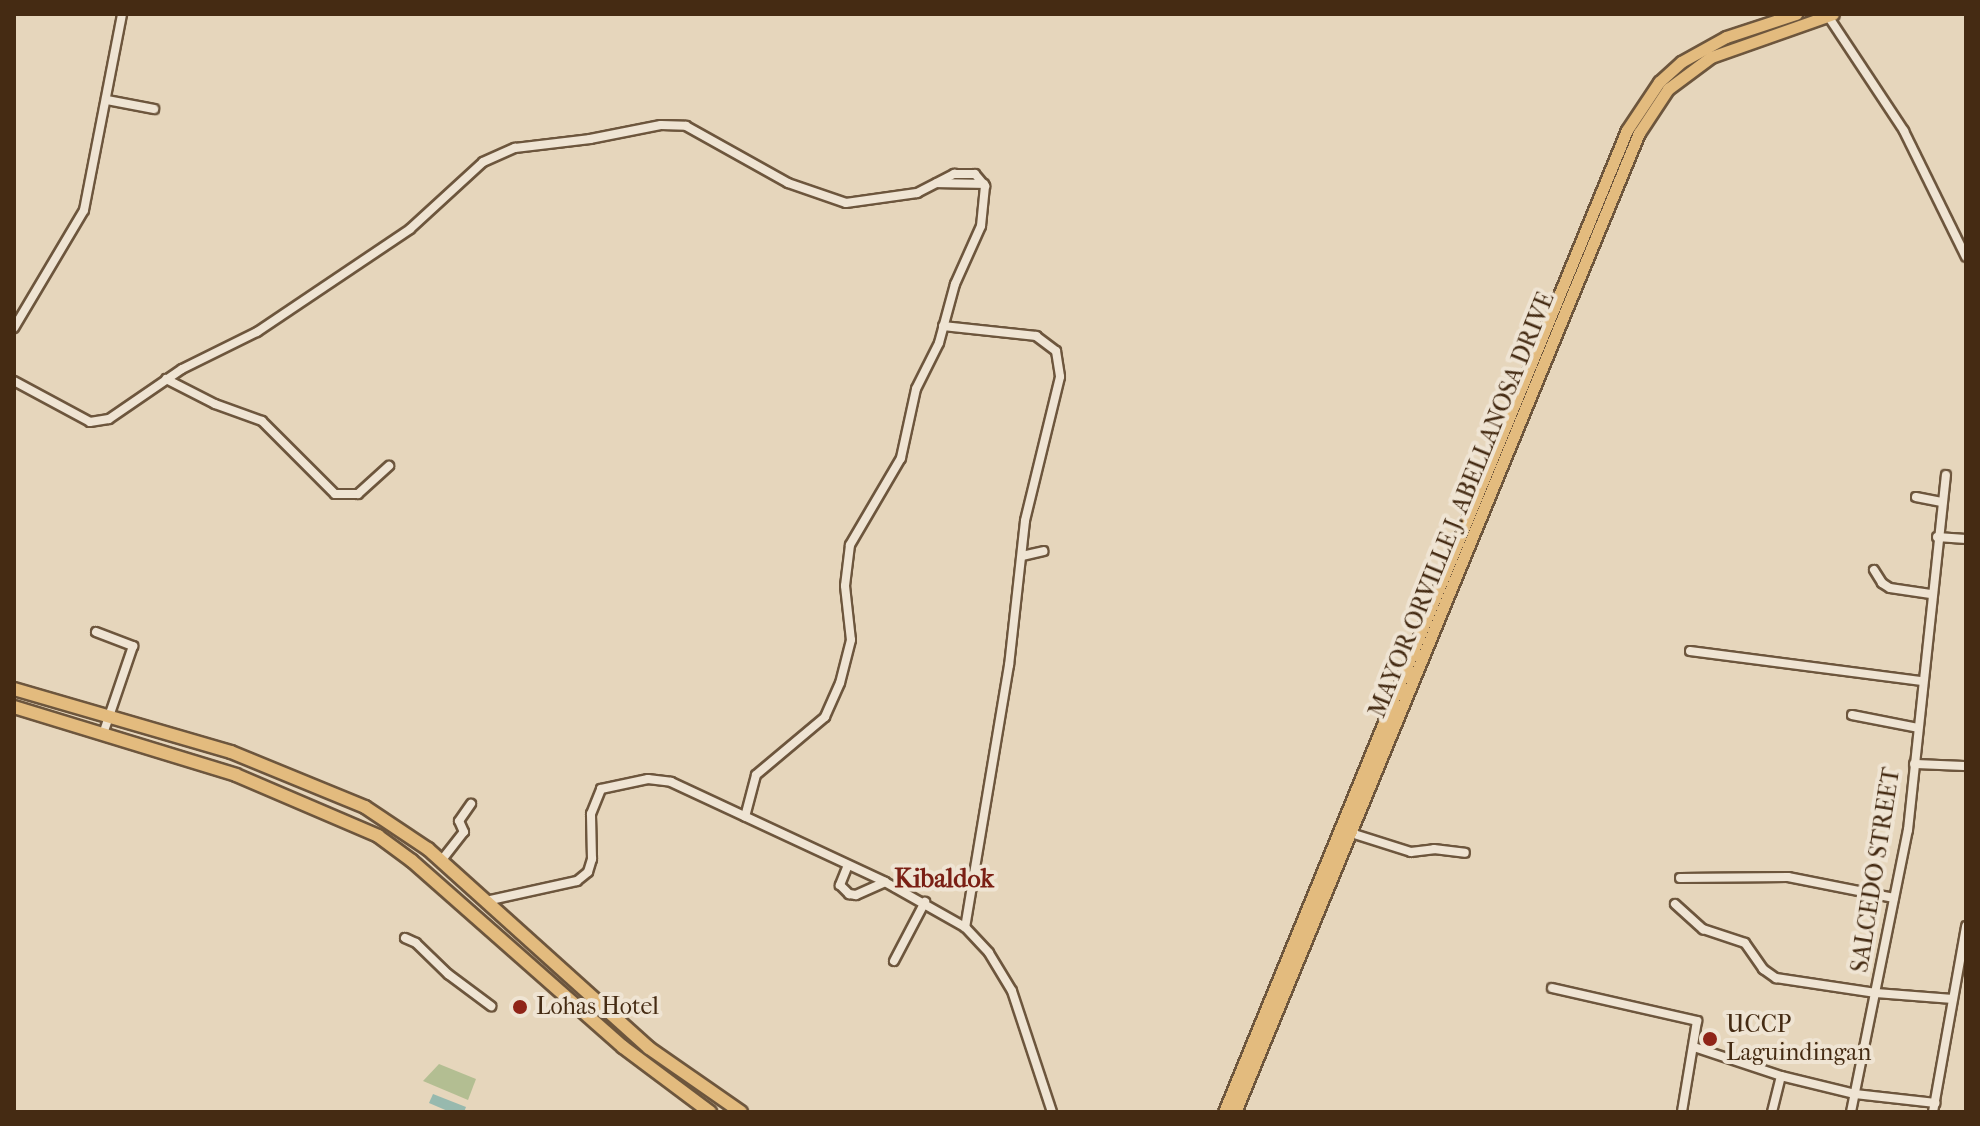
<!DOCTYPE html>
<html>
<head>
<meta charset="utf-8">
<style>
  body { margin:0 }
  #map { position:relative; width:1980px; height:1126px; overflow:hidden; background:#e6d6bc; font-family:"IM FELL French Canon",serif }
  div>[style] { position:absolute }
  .green>* { inset:0; background:#b3be92 }
  .water>* { inset:0; background:#97b9ae }
  .roads { filter:drop-shadow(2px 0 #6d563d) drop-shadow(-2px 0 #6d563d) drop-shadow(0 2px #6d563d) drop-shadow(0 -2px #6d563d) }
  .minor>* { height:8px; margin:-4px; padding:0 4px; transform-origin:4px; border-radius:4px; background:#efe4d3 }
  .major>* { height:11px; margin:-5.5px; padding:0 5.5px; transform-origin:5.5px; border-radius:5.5px; background:#e3bb7e }
  .highway>* { height:12px; margin:-6px; padding:0 6px; transform-origin:6px; border-radius:6px; background:#e3bb7e }
  .dots>* { width:22px; height:22px; translate:-50% -50%; box-sizing:border-box; border:4px solid #efe4d3; border-radius:50% }
  span { translate:-50% -50%; white-space:nowrap; text-align:center; line-height:1.15; -webkit-text-stroke:8px #efe4d3; paint-order:stroke }
  .street-label { font-size:24px; color:#452b13 }
  .poi-label { font-size:24px; color:#452b13 }
  .left { translate:0 -50%; text-align:left }
  .neighbourhood-label { font-size:26px; color:#7a1f14; font-weight:700 }
  .frame { position:absolute; inset:0; border:16px solid #452b13; pointer-events:none }
</style>
</head>
<body>
<div id="map">
  <div class="green">
    <div style="clip-path:polygon(439px 1064px,476px 1079px,468px 1100px,423px 1081px)"></div>
  </div>
  <div class="water">
    <div style="clip-path:polygon(433px 1094px,466px 1107px,464px 1112px,450px 1112px,429px 1103px)"></div>
  </div>
  <div class="roads">
    <div class="minor">
      <div style="left:1828px;top:16px;width:138px;rotate:56.5deg"></div>
      <div style="left:1904px;top:131px;width:140px;rotate:63.8deg"></div>
      <div style="left:107px;top:100px;width:48px;rotate:10.8deg"></div>
      <div style="left:937px;top:183px;width:47px;rotate:1.2deg"></div>
      <div style="left:943px;top:326px;width:94px;rotate:6.1deg"></div>
      <div style="left:1036px;top:336px;width:25px;rotate:37deg"></div>
      <div style="left:1056px;top:351px;width:26px;rotate:81deg"></div>
      <div style="left:1060px;top:377px;width:148px;rotate:103.7deg"></div>
      <div style="left:1025px;top:521px;width:145px;rotate:96.3deg"></div>
      <div style="left:1009px;top:665px;width:266px;rotate:99.5deg"></div>
      <div style="left:14px;top:328px;width:137px;rotate:-59.3deg"></div>
      <div style="left:84px;top:210px;width:200px;rotate:-79deg"></div>
      <div style="left:166px;top:379px;width:55px;rotate:27deg"></div>
      <div style="left:215px;top:404px;width:50px;rotate:19.9deg"></div>
      <div style="left:262px;top:421px;width:103px;rotate:45deg"></div>
      <div style="left:335px;top:494px;width:23px"></div>
      <div style="left:358px;top:494px;width:42px;rotate:-42.1deg"></div>
      <div style="left:14px;top:381px;width:86px;rotate:28.3deg"></div>
      <div style="left:90px;top:422px;width:19px;rotate:-9deg"></div>
      <div style="left:109px;top:419px;width:88px;rotate:-34.4deg"></div>
      <div style="left:182px;top:369px;width:84px;rotate:-26.3deg"></div>
      <div style="left:257px;top:332px;width:184px;rotate:-33.9deg"></div>
      <div style="left:410px;top:229px;width:99px;rotate:-42.5deg"></div>
      <div style="left:483px;top:162px;width:35px;rotate:-24deg"></div>
      <div style="left:515px;top:148px;width:76px;rotate:-6.8deg"></div>
      <div style="left:590px;top:139px;width:72px;rotate:-11.2deg"></div>
      <div style="left:661px;top:125px;width:25px;rotate:2deg"></div>
      <div style="left:686px;top:126px;width:117px;rotate:29.2deg"></div>
      <div style="left:788px;top:183px;width:61px;rotate:19deg"></div>
      <div style="left:846px;top:203px;width:72px;rotate:-8deg"></div>
      <div style="left:917px;top:193px;width:42px;rotate:-27.2deg"></div>
      <div style="left:954px;top:174px;width:21px"></div>
      <div style="left:975px;top:174px;width:16px;rotate:50deg"></div>
      <div style="left:985px;top:186px;width:40px;rotate:95.7deg"></div>
      <div style="left:981px;top:226px;width:64px;rotate:114.1deg"></div>
      <div style="left:955px;top:284px;width:61px;rotate:105.2deg"></div>
      <div style="left:939px;top:343px;width:51px;rotate:116.6deg"></div>
      <div style="left:916px;top:389px;width:71px;rotate:102.3deg"></div>
      <div style="left:901px;top:458px;width:101px;rotate:120.4deg"></div>
      <div style="left:850px;top:545px;width:41px;rotate:97deg"></div>
      <div style="left:845px;top:586px;width:54px;rotate:83.7deg"></div>
      <div style="left:851px;top:640px;width:44px;rotate:104.3deg"></div>
      <div style="left:840px;top:683px;width:37px;rotate:114deg"></div>
      <div style="left:825px;top:717px;width:90px;rotate:140deg"></div>
      <div style="left:756px;top:775px;width:43px;rotate:104.7deg"></div>
      <div style="left:1916px;top:497px;width:26px;rotate:11deg"></div>
      <div style="left:1937px;top:537px;width:29px;rotate:4deg"></div>
      <div style="left:1022px;top:556px;width:22px;rotate:-13deg"></div>
      <div style="left:1874px;top:570px;width:15px;rotate:58deg"></div>
      <div style="left:1882px;top:583px;width:9px;rotate:32deg"></div>
      <div style="left:1890px;top:588px;width:41px;rotate:8.3deg"></div>
      <div style="left:96px;top:632px;width:40px;rotate:21deg"></div>
      <div style="left:133px;top:646px;width:93px;rotate:108.8deg"></div>
      <div style="left:1690px;top:651px;width:234px;rotate:7.4deg"></div>
      <div style="left:1852px;top:715px;width:67px;rotate:11.1deg"></div>
      <div style="left:1914px;top:764px;width:52px;rotate:2.2deg"></div>
      <div style="left:1351px;top:833px;width:63px;rotate:17.6deg"></div>
      <div style="left:1411px;top:852px;width:23px;rotate:-7deg"></div>
      <div style="left:1434px;top:849px;width:31px;rotate:7deg"></div>
      <div style="left:441px;top:861px;width:37px;rotate:-52deg"></div>
      <div style="left:464px;top:832px;width:12px;rotate:-114deg"></div>
      <div style="left:459px;top:821px;width:21px;rotate:-55deg"></div>
      <div style="left:848px;top:865px;width:22px;rotate:112deg"></div>
      <div style="left:840px;top:885px;width:13px;rotate:45deg"></div>
      <div style="left:849px;top:894px;width:7px;rotate:8deg"></div>
      <div style="left:856px;top:895px;width:32px;rotate:-24deg"></div>
      <div style="left:1680px;top:878px;width:108px;rotate:-0.5deg"></div>
      <div style="left:1788px;top:877px;width:108px;rotate:11.2deg"></div>
      <div style="left:486px;top:901px;width:93px;rotate:-12.4deg"></div>
      <div style="left:577px;top:881px;width:14px;rotate:-39deg"></div>
      <div style="left:588px;top:872px;width:14px;rotate:-73deg"></div>
      <div style="left:592px;top:859px;width:45px;rotate:-91.3deg"></div>
      <div style="left:591px;top:814px;width:27px;rotate:-68deg"></div>
      <div style="left:601px;top:789px;width:48px;rotate:-12deg"></div>
      <div style="left:648px;top:779px;width:23px;rotate:7deg"></div>
      <div style="left:671px;top:782px;width:236px;rotate:25deg"></div>
      <div style="left:885px;top:882px;width:92px;rotate:29.4deg"></div>
      <div style="left:965px;top:927px;width:35px;rotate:47deg"></div>
      <div style="left:989px;top:953px;width:44px;rotate:58.8deg"></div>
      <div style="left:1012px;top:991px;width:127px;rotate:71.7deg"></div>
      <div style="left:1675px;top:904px;width:38px;rotate:42deg"></div>
      <div style="left:1703px;top:929px;width:44px;rotate:18.4deg"></div>
      <div style="left:1745px;top:943px;width:32px;rotate:55deg"></div>
      <div style="left:1763px;top:969px;width:16px;rotate:35deg"></div>
      <div style="left:1776px;top:978px;width:101px;rotate:8.5deg"></div>
      <div style="left:1876px;top:993px;width:77px;rotate:4.5deg"></div>
      <div style="left:405px;top:938px;width:12px;rotate:24deg"></div>
      <div style="left:416px;top:943px;width:45px;rotate:44.1deg"></div>
      <div style="left:448px;top:974px;width:54px;rotate:36.7deg"></div>
      <div style="left:894px;top:961px;width:67px;rotate:-62.3deg"></div>
      <div style="left:1552px;top:988px;width:149px;rotate:12.8deg"></div>
      <div style="left:1697px;top:1021px;width:92px;rotate:99.4deg"></div>
      <div style="left:1694px;top:1047px;width:92px;rotate:18.4deg"></div>
      <div style="left:1781px;top:1076px;width:76px;rotate:13.7deg"></div>
      <div style="left:1855px;top:1094px;width:81px;rotate:6.4deg"></div>
      <div style="left:1772px;top:1112px;width:37px;rotate:-76deg"></div>
      <div style="left:1851px;top:1112px;width:288px;rotate:-78.6deg"></div>
      <div style="left:1908px;top:830px;width:357px;rotate:-83.9deg"></div>
      <div style="left:1933px;top:1112px;width:189px;rotate:-79.9deg"></div>
    </div>
    <div class="major">
      <div style="left:1224px;top:1112px;width:1061px;rotate:-67.69deg"></div>
      <div style="left:1627px;top:130px;width:58px;rotate:-56.3deg"></div>
      <div style="left:1659px;top:82px;width:30px;rotate:-42deg"></div>
      <div style="left:1681px;top:62px;width:51px;rotate:-29.1deg"></div>
      <div style="left:1726px;top:37px;width:74px;rotate:-18.2deg"></div>
      <div style="left:1235px;top:1112px;width:1059px;rotate:-67.58deg"></div>
      <div style="left:1639px;top:133px;width:53px;rotate:-56.6deg"></div>
      <div style="left:1668px;top:89px;width:54px;rotate:-36.7deg"></div>
      <div style="left:1711px;top:57px;width:129px;rotate:-19.4deg"></div>
    </div>
    <div class="highway">
      <div style="left:14px;top:689px;width:226px;rotate:16.2deg"></div>
      <div style="left:231px;top:752px;width:145px;rotate:22.3deg"></div>
      <div style="left:365px;top:807px;width:76px;rotate:33.7deg"></div>
      <div style="left:428px;top:849px;width:297px;rotate:42deg"></div>
      <div style="left:649px;top:1048px;width:112px;rotate:34.8deg"></div>
      <div style="left:14px;top:707px;width:232px;rotate:17deg"></div>
      <div style="left:236px;top:775px;width:155px;rotate:23.2deg"></div>
      <div style="left:378px;top:836px;width:42px;rotate:36.3deg"></div>
      <div style="left:412px;top:861px;width:281px;rotate:41.4deg"></div>
      <div style="left:623px;top:1047px;width:109px;rotate:36.8deg"></div>
    </div>
  </div>
  <div class="dots">
    <div style="left:520px;top:1007px;background:#8f2418"></div>
    <div style="left:1710px;top:1039px;background:#8f2418"></div>
  </div>
  <div class="street-label">
    <span style="left:1462px;top:505px;rotate:-68deg">MAYOR ORVILLE J. ABELLANOSA DRIVE</span>
    <span style="left:1876px;top:870px;rotate:-81deg">SALCEDO STREET</span>
  </div>
  <div class="poi-label">
    <span class="left" style="left:536px;top:1007px">Lohas Hotel</span>
    <span class="left" style="left:1726px;top:1039px">UCCP<br>Laguindingan</span>
  </div>
  <div class="neighbourhood-label">
    <span style="left:944px;top:879px">Kibaldok</span>
  </div>
  <div class="frame"></div>
</div>
</body>
</html>
